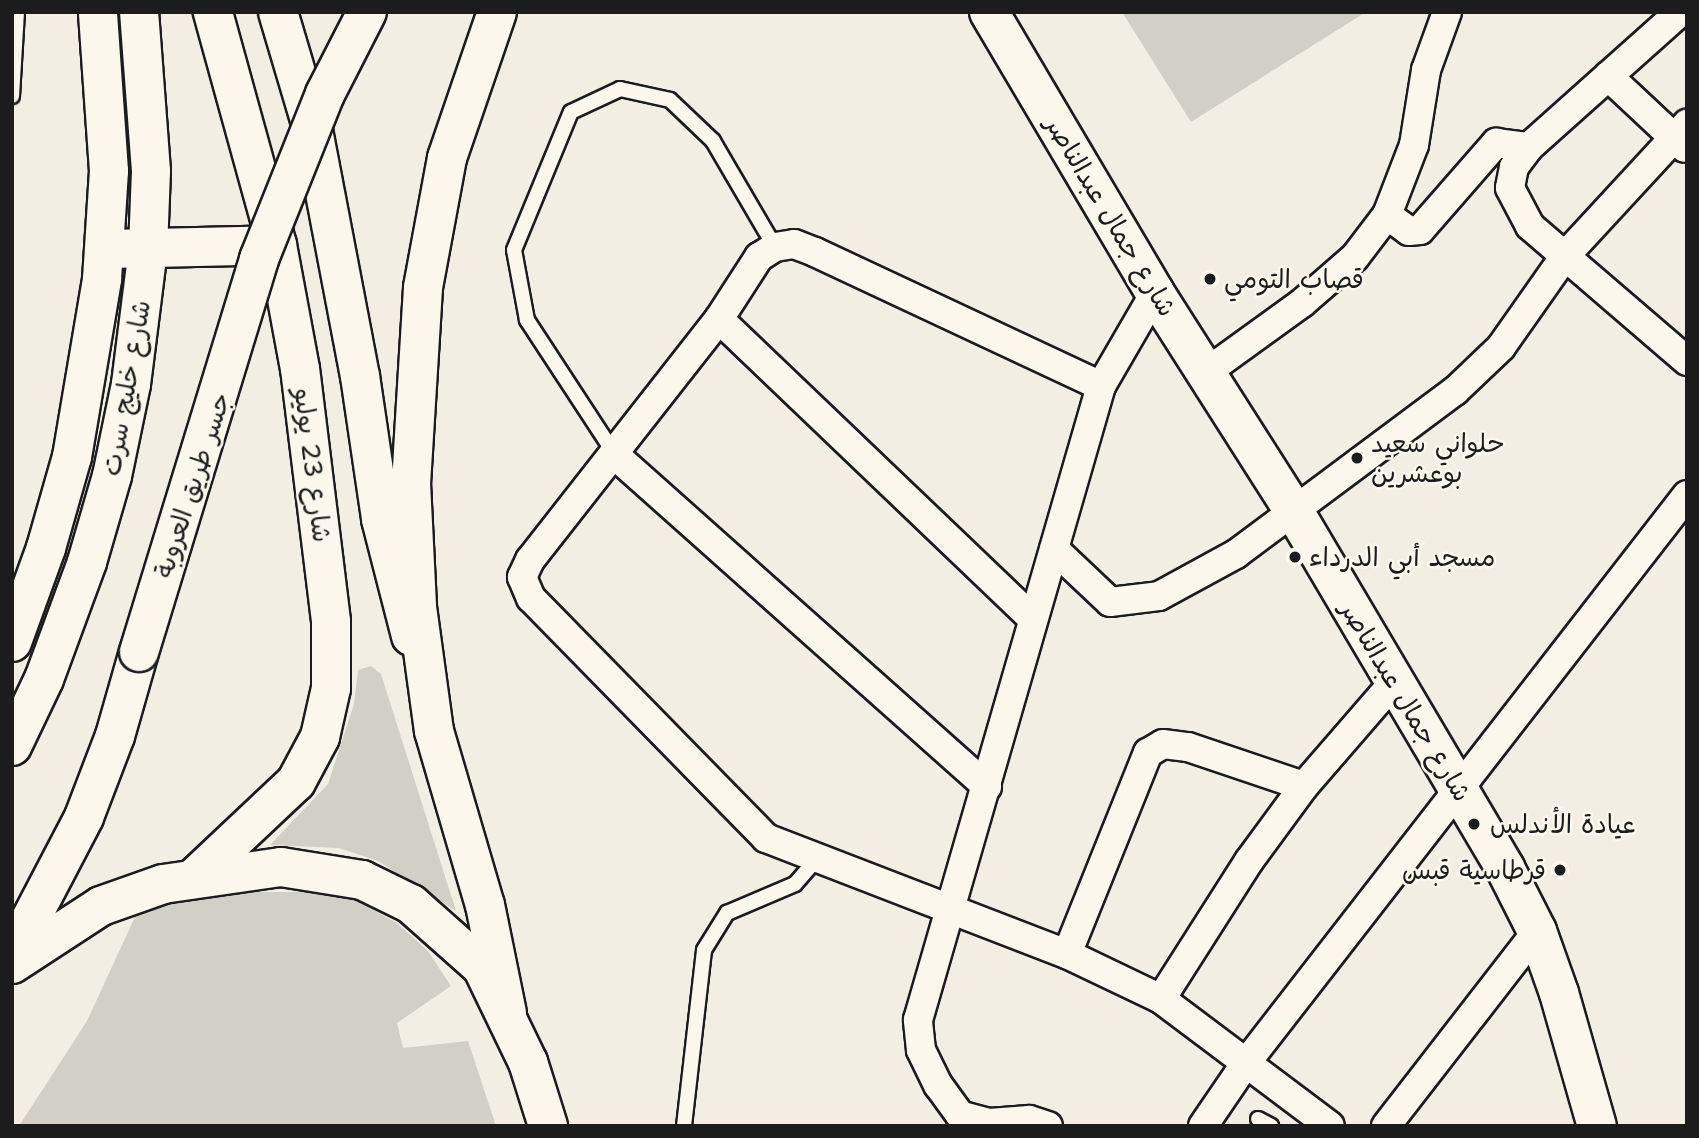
<!DOCTYPE html>
<html>
<head>
<meta charset="utf-8">
<style>
  body { margin:0 }
  #map { position:relative; width:1699px; height:1138px; overflow:hidden; background:#f2eee4; font-family:"Shantell Sans","Playpen Sans Arabic",sans-serif }
  div>[style] { position:absolute }
  .green>* { inset:0; background:#d2cfc6 }
  .roads { filter:drop-shadow(2px 0 #1c1c1c) drop-shadow(-2px 0 #1c1c1c) drop-shadow(0 2px #1c1c1c) drop-shadow(0 -2px #1c1c1c) }
  .service>* { height:14px; margin:-7px; padding:0 7px; transform-origin:7px; border-radius:7px; background:#fbf7ec }
  .minor>* { height:28px; margin:-14px; padding:0 14px; transform-origin:14px; border-radius:14px; background:#fbf7ec }
  .secondary>* { height:38px; margin:-19px; padding:0 19px; transform-origin:19px; border-radius:19px; background:#fbf7ec }
  .primary>* { height:38px; margin:-19px; padding:0 19px; transform-origin:19px; border-radius:19px; background:#fbf7ec }
  .trunk>* { height:38px; margin:-19px; padding:0 19px; transform-origin:19px; border-radius:19px; background:#fbf7ec }
  .bridges { filter:drop-shadow(2px 0 #1c1c1c) drop-shadow(-2px 0 #1c1c1c) drop-shadow(0 2px #1c1c1c) drop-shadow(0 -2px #1c1c1c) }
  .trunk-bridge>* { height:38px; margin:-19px; padding:0 19px; transform-origin:19px; border-radius:19px; background:#fbf7ec }
  .dots>* { width:19px; height:19px; translate:-50% -50%; box-sizing:border-box; border:4px solid #fbf7ec; border-radius:50% }
  span { translate:-50% -50%; white-space:nowrap; text-align:center; line-height:1.15; -webkit-text-stroke:5px #fbf7ec; paint-order:stroke }
  .street-label { font-size:26px; color:#1c1c1c }
  .poi-label { font-size:26px; color:#1c1c1c }
  .left { translate:0 -50%; text-align:left }
  .right { translate:-100% -50%; text-align:right }
  .frame { position:absolute; inset:0; border:14px solid #1c1c1c; pointer-events:none }
</style>
</head>
<body>
<div id="map">
  <div class="green">
    <div style="clip-path:polygon(1122px 12px,1366px 12px,1191px 122px)"></div>
    <div style="clip-path:polygon(371px 666px,381px 674px,456px 911px,378px 861px,339px 848px,270px 845px,328px 784px,354px 704px,358px 670px)"></div>
    <div style="clip-path:polygon(249px 892px,304px 892px,351px 898px,397px 923px,428px 951px,451px 986px,397px 1023px,403px 1048px,468px 1041px,496px 1126px,19px 1126px,87px 1021px,140px 906px)"></div>
  </div>
  <div class="roads">
    <div class="service">
      <div style="left:12px;top:96px;width:84px;rotate:-86.6deg"></div>
      <div style="left:616px;top:456px;width:163px;rotate:-123.2deg"></div>
      <div style="left:527px;top:320px;width:71px;rotate:-100.5deg"></div>
      <div style="left:514px;top:250px;width:149px;rotate:-67.6deg"></div>
      <div style="left:571px;top:112px;width:54px;rotate:-25.1deg"></div>
      <div style="left:620px;top:89px;width:51px;rotate:12.4deg"></div>
      <div style="left:670px;top:100px;width:59px;rotate:43.6deg"></div>
      <div style="left:713px;top:141px;width:123px;rotate:59.7deg"></div>
      <div style="left:1258px;top:1119px;width:15px;rotate:28deg"></div>
      <div style="left:684px;top:1126px;width:177px;rotate:-83.5deg"></div>
      <div style="left:704px;top:950px;width:44px;rotate:-58.1deg"></div>
      <div style="left:727px;top:913px;width:74px;rotate:-23.1deg"></div>
      <div style="left:795px;top:884px;width:30px;rotate:-49deg"></div>
    </div>
    <div class="minor">
      <div style="left:1680px;top:12px;width:203px;rotate:138.2deg"></div>
      <div style="left:1529px;top:147px;width:25px;rotate:127deg"></div>
      <div style="left:1514px;top:167px;width:21px;rotate:101deg"></div>
      <div style="left:1510px;top:188px;width:43px;rotate:62.2deg"></div>
      <div style="left:1530px;top:226px;width:207px;rotate:40.7deg"></div>
      <div style="left:1608px;top:76px;width:105px;rotate:43.1deg"></div>
      <div style="left:1387px;top:215px;width:27px;rotate:36deg"></div>
      <div style="left:1409px;top:231px;width:11px;rotate:-5deg"></div>
      <div style="left:1420px;top:230px;width:116px;rotate:-48.9deg"></div>
      <div style="left:1496px;top:143px;width:33px;rotate:7deg"></div>
      <div style="left:719px;top:319px;width:434px;rotate:43.7deg"></div>
      <div style="left:1208px;top:371px;width:116px;rotate:-35.9deg"></div>
      <div style="left:1302px;top:303px;width:70px;rotate:-41deg"></div>
      <div style="left:1355px;top:257px;width:53px;rotate:-52.7deg"></div>
      <div style="left:1387px;top:215px;width:75px;rotate:-68.9deg"></div>
      <div style="left:1414px;top:145px;width:76px;rotate:-80.9deg"></div>
      <div style="left:1426px;top:70px;width:62px;rotate:-70.1deg"></div>
      <div style="left:1101px;top:386px;width:316px;rotate:-154.9deg"></div>
      <div style="left:815px;top:252px;width:22px;rotate:-159deg"></div>
      <div style="left:794px;top:244px;width:19px;rotate:171deg"></div>
      <div style="left:775px;top:247px;width:19px;rotate:148deg"></div>
      <div style="left:759px;top:257px;width:74px;rotate:122.8deg"></div>
      <div style="left:719px;top:319px;width:306px;rotate:128.1deg"></div>
      <div style="left:530px;top:560px;width:19px;rotate:115deg"></div>
      <div style="left:522px;top:577px;width:23px;rotate:67deg"></div>
      <div style="left:531px;top:598px;width:336px;rotate:45.6deg"></div>
      <div style="left:766px;top:838px;width:323px;rotate:21.1deg"></div>
      <div style="left:1067px;top:954px;width:104px;rotate:25.6deg"></div>
      <div style="left:1161px;top:999px;width:211px;rotate:36.9deg"></div>
      <div style="left:616px;top:456px;width:497px;rotate:41.7deg"></div>
      <div style="left:1054px;top:549px;width:77px;rotate:43.4deg"></div>
      <div style="left:1110px;top:602px;width:49px;rotate:-7deg"></div>
      <div style="left:1159px;top:596px;width:88px;rotate:-28.6deg"></div>
      <div style="left:1236px;top:554px;width:273px;rotate:-36.7deg"></div>
      <div style="left:1455px;top:391px;width:64px;rotate:-43.7deg"></div>
      <div style="left:1501px;top:347px;width:111px;rotate:-54.9deg"></div>
      <div style="left:1565px;top:256px;width:180px;rotate:-47.3deg"></div>
      <div style="left:1067px;top:954px;width:217px;rotate:-68.1deg"></div>
      <div style="left:1148px;top:753px;width:17px;rotate:-31deg"></div>
      <div style="left:1163px;top:744px;width:25px;rotate:7deg"></div>
      <div style="left:1188px;top:747px;width:122px;rotate:18.6deg"></div>
      <div style="left:1161px;top:999px;width:164px;rotate:-57.5deg"></div>
      <div style="left:1249px;top:861px;width:93px;rotate:-53.7deg"></div>
      <div style="left:1304px;top:786px;width:138px;rotate:-49.1deg"></div>
      <div style="left:1048px;top:1126px;width:20px;rotate:-162deg"></div>
      <div style="left:1029px;top:1120px;width:40px;rotate:175.7deg"></div>
      <div style="left:989px;top:1123px;width:30px;rotate:-165deg"></div>
      <div style="left:960px;top:1115px;width:37px;rotate:-126deg"></div>
      <div style="left:938px;top:1085px;width:39px;rotate:-116deg"></div>
      <div style="left:921px;top:1050px;width:30px;rotate:-96deg"></div>
      <div style="left:918px;top:1020px;width:660px;rotate:-73.9deg"></div>
      <div style="left:1101px;top:386px;width:108px;rotate:-59.9deg"></div>
      <div style="left:1203px;top:1126px;width:76px;rotate:-55.7deg"></div>
      <div style="left:1246px;top:1063px;width:719px;rotate:-52.17deg"></div>
      <div style="left:1386px;top:1126px;width:247px;rotate:-52.2deg"></div>
    </div>
    <div class="secondary">
      <div style="left:12px;top:642px;width:100px;rotate:-70.1deg"></div>
      <div style="left:46px;top:548px;width:95px;rotate:-74.1deg"></div>
      <div style="left:72px;top:457px;width:181px;rotate:-80.4deg"></div>
      <div style="left:102px;top:279px;width:108px;rotate:-86.3deg"></div>
      <div style="left:109px;top:171px;width:159px;rotate:-94deg"></div>
      <div style="left:12px;top:746px;width:74px;rotate:-64.5deg"></div>
      <div style="left:44px;top:679px;width:125px;rotate:-69.8deg"></div>
      <div style="left:87px;top:562px;width:90px;rotate:-73.8deg"></div>
      <div style="left:112px;top:476px;width:94px;rotate:-78.3deg"></div>
      <div style="left:131px;top:384px;width:136px;rotate:-82.8deg"></div>
      <div style="left:148px;top:249px;width:78px;rotate:-87.8deg"></div>
      <div style="left:151px;top:171px;width:159px;rotate:-94.3deg"></div>
    </div>
    <div class="primary">
      <div style="left:278px;top:12px;width:123px;rotate:73.5deg"></div>
      <div style="left:313px;top:130px;width:250px;rotate:79.2deg"></div>
      <div style="left:360px;top:376px;width:145px;rotate:81.6deg"></div>
      <div style="left:381px;top:519px;width:121px;rotate:75.6deg"></div>
      <div style="left:989px;top:12px;width:326px;rotate:59.4deg"></div>
      <div style="left:1155px;top:293px;width:259px;rotate:57.5deg"></div>
      <div style="left:1294px;top:511px;width:415px;rotate:59.4deg"></div>
      <div style="left:1505px;top:868px;width:71px;rotate:63.1deg"></div>
      <div style="left:1537px;top:931px;width:66px;rotate:70.5deg"></div>
      <div style="left:1559px;top:993px;width:138px;rotate:74.1deg"></div>
      <div style="left:105px;top:249px;width:172px;rotate:-1.3deg"></div>
      <div style="left:194px;top:878px;width:140px;rotate:-43.3deg"></div>
      <div style="left:296px;top:782px;width:51px;rotate:-61.9deg"></div>
      <div style="left:320px;top:737px;width:50px;rotate:-77.3deg"></div>
      <div style="left:331px;top:688px;width:67px;rotate:-90deg"></div>
      <div style="left:331px;top:621px;width:254px;rotate:-97deg"></div>
      <div style="left:300px;top:369px;width:126px;rotate:-100.5deg"></div>
      <div style="left:277px;top:245px;width:242px;rotate:-105.4deg"></div>
    </div>
    <div class="trunk">
      <div style="left:497px;top:12px;width:154px;rotate:108.9deg"></div>
      <div style="left:447px;top:158px;width:132px;rotate:100.5deg"></div>
      <div style="left:423px;top:288px;width:195px;rotate:93.5deg"></div>
      <div style="left:411px;top:483px;width:124px;rotate:87.2deg"></div>
      <div style="left:417px;top:607px;width:125px;rotate:82.2deg"></div>
      <div style="left:434px;top:731px;width:181px;rotate:73.7deg"></div>
      <div style="left:485px;top:905px;width:110px;rotate:78.5deg"></div>
      <div style="left:12px;top:955px;width:156px;rotate:-62.4deg"></div>
      <div style="left:84px;top:817px;width:87px;rotate:-69.1deg"></div>
      <div style="left:115px;top:736px;width:87px;rotate:-74.1deg"></div>
      <div style="left:12px;top:964px;width:106px;rotate:-33.1deg"></div>
      <div style="left:101px;top:906px;width:66px;rotate:-19.5deg"></div>
      <div style="left:163px;top:884px;width:119px;rotate:-8.2deg"></div>
      <div style="left:281px;top:867px;width:82px;rotate:9.1deg"></div>
      <div style="left:362px;top:880px;width:55px;rotate:26.1deg"></div>
      <div style="left:411px;top:904px;width:95px;rotate:41.6deg"></div>
      <div style="left:482px;top:967px;width:106px;rotate:64.2deg"></div>
      <div style="left:528px;top:1062px;width:67px;rotate:72.6deg"></div>
    </div>
  </div>
  <div class="bridges">
    <div class="trunk-bridge">
      <div style="left:139px;top:652px;width:411px;rotate:-73deg"></div>
      <div style="left:259px;top:259px;width:178px;rotate:-68.2deg"></div>
      <div style="left:325px;top:94px;width:92px;rotate:-62.9deg"></div>
    </div>
  </div>
  <div class="dots">
    <div style="left:1210px;top:279px;background:#1c1c1c"></div>
    <div style="left:1357px;top:458px;background:#1c1c1c"></div>
    <div style="left:1295px;top:557px;background:#1c1c1c"></div>
    <div style="left:1474px;top:824px;background:#1c1c1c"></div>
    <div style="left:1560px;top:870px;background:#1c1c1c"></div>
  </div>
  <div class="street-label">
    <span style="left:1111px;top:216px;rotate:59deg">شارع جمال عبدالناصر</span>
    <span style="left:126px;top:388px;rotate:-80deg">شارع خليج سرت</span>
    <span style="left:313px;top:465px;rotate:83deg">شارع 23 يوليو</span>
    <span style="left:192px;top:485px;rotate:-72deg">جسر طريق العروبة</span>
    <span style="left:1406px;top:701px;rotate:59deg">شارع جمال عبدالناصر</span>
  </div>
  <div class="poi-label">
    <span class="left" style="left:1224px;top:279px">قصاب التومي</span>
    <span class="left" style="left:1371px;top:458px">حلواني سعيد<br>بوعشرين</span>
    <span class="left" style="left:1309px;top:557px">مسجد أبي الدرداء</span>
    <span class="left" style="left:1490px;top:824px">عيادة الأندلس</span>
    <span class="right" style="left:1546px;top:870px">قرطاسية قبس</span>
  </div>
  <div class="frame"></div>
</div>
</body>
</html>
